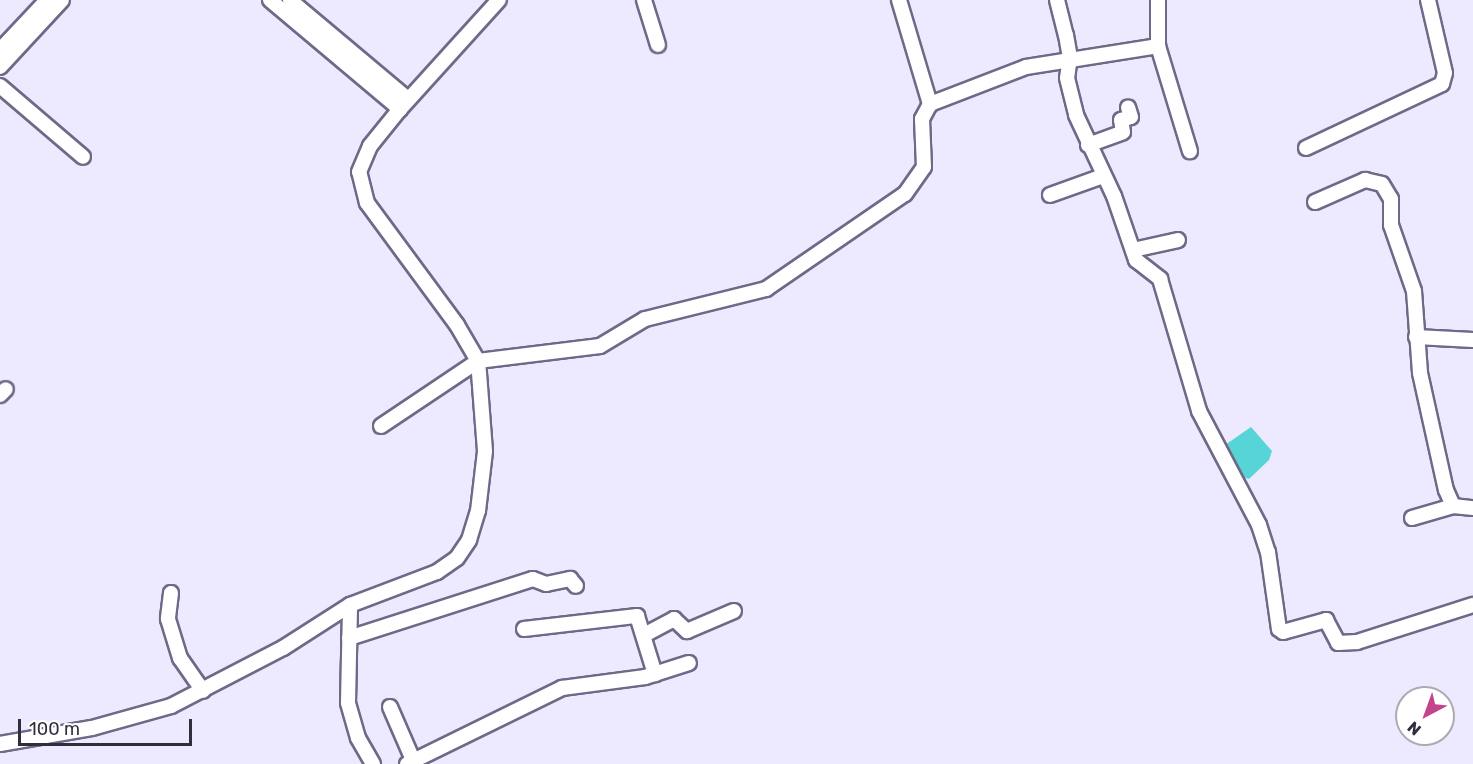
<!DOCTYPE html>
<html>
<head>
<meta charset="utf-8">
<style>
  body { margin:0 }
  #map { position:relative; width:1473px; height:764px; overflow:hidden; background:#ede9ff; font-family:Rubik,sans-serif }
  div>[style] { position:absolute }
  .water>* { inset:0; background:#57d4d5 }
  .roads { filter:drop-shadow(2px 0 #6f6988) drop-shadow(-2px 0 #6f6988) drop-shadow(0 2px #6f6988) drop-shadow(0 -2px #6f6988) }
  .minor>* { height:14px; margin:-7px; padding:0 7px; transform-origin:7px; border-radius:7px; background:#fff }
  span { translate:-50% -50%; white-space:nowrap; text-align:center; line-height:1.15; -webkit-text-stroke:6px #fff; paint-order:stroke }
  .north { position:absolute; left:1395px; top:686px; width:60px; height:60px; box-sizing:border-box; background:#fff; border:2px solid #adabb1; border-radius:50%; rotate:221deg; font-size:16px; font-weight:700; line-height:24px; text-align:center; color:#312e3c }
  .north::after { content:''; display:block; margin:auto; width:21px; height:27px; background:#c4438c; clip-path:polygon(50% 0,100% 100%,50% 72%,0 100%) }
  .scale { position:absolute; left:18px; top:719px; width:174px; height:27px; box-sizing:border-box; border:3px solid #312e3c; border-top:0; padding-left:8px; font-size:18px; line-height:21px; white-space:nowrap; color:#312e3c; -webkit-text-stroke:4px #fff; paint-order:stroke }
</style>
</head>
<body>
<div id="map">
  <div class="water">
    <div style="clip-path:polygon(1251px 427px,1272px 451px,1269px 460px,1249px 479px,1240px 476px,1225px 445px)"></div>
  </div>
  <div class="roads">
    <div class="minor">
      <div style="left:270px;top:0;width:170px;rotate:40deg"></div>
      <div style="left:290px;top:0;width:154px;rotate:40deg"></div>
      <div style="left:644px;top:0;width:47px;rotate:72.7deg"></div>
      <div style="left:899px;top:0;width:109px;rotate:73.4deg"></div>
      <div style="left:1057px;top:0;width:36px;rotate:76deg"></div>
      <div style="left:1066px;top:35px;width:22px;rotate:80deg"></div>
      <div style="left:1070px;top:57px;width:21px;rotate:98deg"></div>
      <div style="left:1067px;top:78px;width:38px;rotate:76deg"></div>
      <div style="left:1076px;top:115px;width:89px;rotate:64.9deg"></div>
      <div style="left:1114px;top:196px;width:68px;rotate:71deg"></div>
      <div style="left:1136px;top:260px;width:31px;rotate:38deg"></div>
      <div style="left:1160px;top:279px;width:138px;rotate:73.5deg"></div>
      <div style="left:1199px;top:411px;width:129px;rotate:62.2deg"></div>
      <div style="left:1259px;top:525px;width:28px;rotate:72deg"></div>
      <div style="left:1268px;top:552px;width:78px;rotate:81.9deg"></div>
      <div style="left:1279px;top:629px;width:5px;rotate:37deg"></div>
      <div style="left:1283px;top:632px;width:45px;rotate:-15.6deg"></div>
      <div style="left:1326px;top:620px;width:26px;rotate:62deg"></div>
      <div style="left:1338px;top:643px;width:19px;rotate:-3deg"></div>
      <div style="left:1357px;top:642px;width:122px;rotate:-17.7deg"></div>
      <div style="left:1158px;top:46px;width:110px;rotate:73.1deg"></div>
      <div style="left:0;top:50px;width:69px;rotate:-46.8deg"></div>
      <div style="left:0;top:67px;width:91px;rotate:-47.2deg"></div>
      <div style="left:0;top:86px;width:109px;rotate:40.5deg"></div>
      <div style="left:1088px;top:145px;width:37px;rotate:-20deg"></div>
      <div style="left:1123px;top:132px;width:12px;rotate:-99deg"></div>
      <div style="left:1121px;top:120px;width:10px;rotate:-17deg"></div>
      <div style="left:1131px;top:117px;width:10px;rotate:-107deg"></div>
      <div style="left:1306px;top:148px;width:150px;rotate:-25.2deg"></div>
      <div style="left:1442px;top:84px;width:11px;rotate:-75deg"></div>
      <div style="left:1445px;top:73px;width:75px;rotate:-103.1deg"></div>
      <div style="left:1050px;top:195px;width:56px;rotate:-19.7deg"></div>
      <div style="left:1315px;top:202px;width:55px;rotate:-23.7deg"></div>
      <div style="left:1365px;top:180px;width:17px;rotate:13deg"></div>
      <div style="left:1382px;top:184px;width:17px;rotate:59deg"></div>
      <div style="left:1391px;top:199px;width:26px;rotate:90deg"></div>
      <div style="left:1391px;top:225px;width:70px;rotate:70.8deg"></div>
      <div style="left:1414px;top:291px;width:82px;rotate:85.8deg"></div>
      <div style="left:1420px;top:373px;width:120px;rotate:77.5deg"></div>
      <div style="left:1446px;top:490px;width:17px;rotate:66deg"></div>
      <div style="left:1453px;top:506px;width:20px;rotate:6deg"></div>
      <div style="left:1133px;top:250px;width:46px;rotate:-12.5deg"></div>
      <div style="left:1416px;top:337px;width:57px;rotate:3deg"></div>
      <div style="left:0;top:395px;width:8px;rotate:-45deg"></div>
      <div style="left:381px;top:426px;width:117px;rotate:-33.8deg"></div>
      <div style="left:478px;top:361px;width:123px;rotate:-7deg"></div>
      <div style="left:600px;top:346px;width:52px;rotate:-31deg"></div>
      <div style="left:645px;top:319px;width:125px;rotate:-13.9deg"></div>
      <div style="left:766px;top:289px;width:168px;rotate:-34.4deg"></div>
      <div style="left:905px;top:194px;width:33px;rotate:-55deg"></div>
      <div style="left:924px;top:167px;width:48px;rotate:-92.4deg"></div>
      <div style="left:922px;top:119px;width:17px;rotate:-62deg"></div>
      <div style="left:930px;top:104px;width:103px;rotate:-21.1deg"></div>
      <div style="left:1026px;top:67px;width:134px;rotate:-9deg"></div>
      <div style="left:1158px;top:46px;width:46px;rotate:-90deg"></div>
      <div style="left:1412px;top:518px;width:43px;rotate:-16.3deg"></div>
      <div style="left:171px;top:593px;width:26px;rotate:97deg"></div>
      <div style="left:168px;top:619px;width:41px;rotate:72.9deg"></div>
      <div style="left:180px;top:658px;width:40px;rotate:55.1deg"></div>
      <div style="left:524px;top:629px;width:114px;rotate:-6.6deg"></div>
      <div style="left:637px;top:616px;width:61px;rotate:72.8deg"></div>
      <div style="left:646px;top:634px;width:32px;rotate:-28deg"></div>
      <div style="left:674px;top:619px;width:18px;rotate:43deg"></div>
      <div style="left:687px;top:631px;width:51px;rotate:-23.1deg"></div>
      <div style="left:349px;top:638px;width:193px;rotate:-17.8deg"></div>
      <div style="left:533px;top:579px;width:14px;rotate:21deg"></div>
      <div style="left:546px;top:584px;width:25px;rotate:-12deg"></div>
      <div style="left:570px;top:579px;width:9px;rotate:49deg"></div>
      <div style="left:390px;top:707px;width:58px;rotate:66.5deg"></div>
      <div style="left:0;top:744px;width:93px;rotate:-9.9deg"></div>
      <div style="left:92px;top:728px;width:82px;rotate:-15.6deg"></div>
      <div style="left:171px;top:706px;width:126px;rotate:-27.4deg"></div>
      <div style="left:283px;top:648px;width:80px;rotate:-32.7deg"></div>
      <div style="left:373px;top:764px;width:30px;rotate:-120deg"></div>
      <div style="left:358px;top:738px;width:36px;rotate:-106deg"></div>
      <div style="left:348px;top:703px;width:98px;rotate:-88.8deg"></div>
      <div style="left:350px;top:605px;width:93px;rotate:-20.8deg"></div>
      <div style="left:437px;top:572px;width:24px;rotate:-35deg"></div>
      <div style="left:457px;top:558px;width:22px;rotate:-56deg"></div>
      <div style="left:469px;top:540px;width:30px;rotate:-73deg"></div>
      <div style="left:478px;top:511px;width:60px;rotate:-83.3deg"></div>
      <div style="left:485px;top:451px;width:90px;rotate:-94.4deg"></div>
      <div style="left:478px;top:361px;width:42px;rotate:-120.3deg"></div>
      <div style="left:457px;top:325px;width:152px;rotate:-126.4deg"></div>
      <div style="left:367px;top:203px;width:32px;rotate:-104deg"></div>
      <div style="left:359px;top:172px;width:28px;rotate:-67deg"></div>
      <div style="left:370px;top:146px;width:48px;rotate:-51deg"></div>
      <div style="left:400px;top:109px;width:147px;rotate:-47.8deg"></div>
      <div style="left:407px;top:764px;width:173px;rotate:-26.1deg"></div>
      <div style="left:562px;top:688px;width:84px;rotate:-7.5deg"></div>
      <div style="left:645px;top:677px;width:46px;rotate:-17.7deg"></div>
    </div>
  </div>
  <div class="north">N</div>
  <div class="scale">100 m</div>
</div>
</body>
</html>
